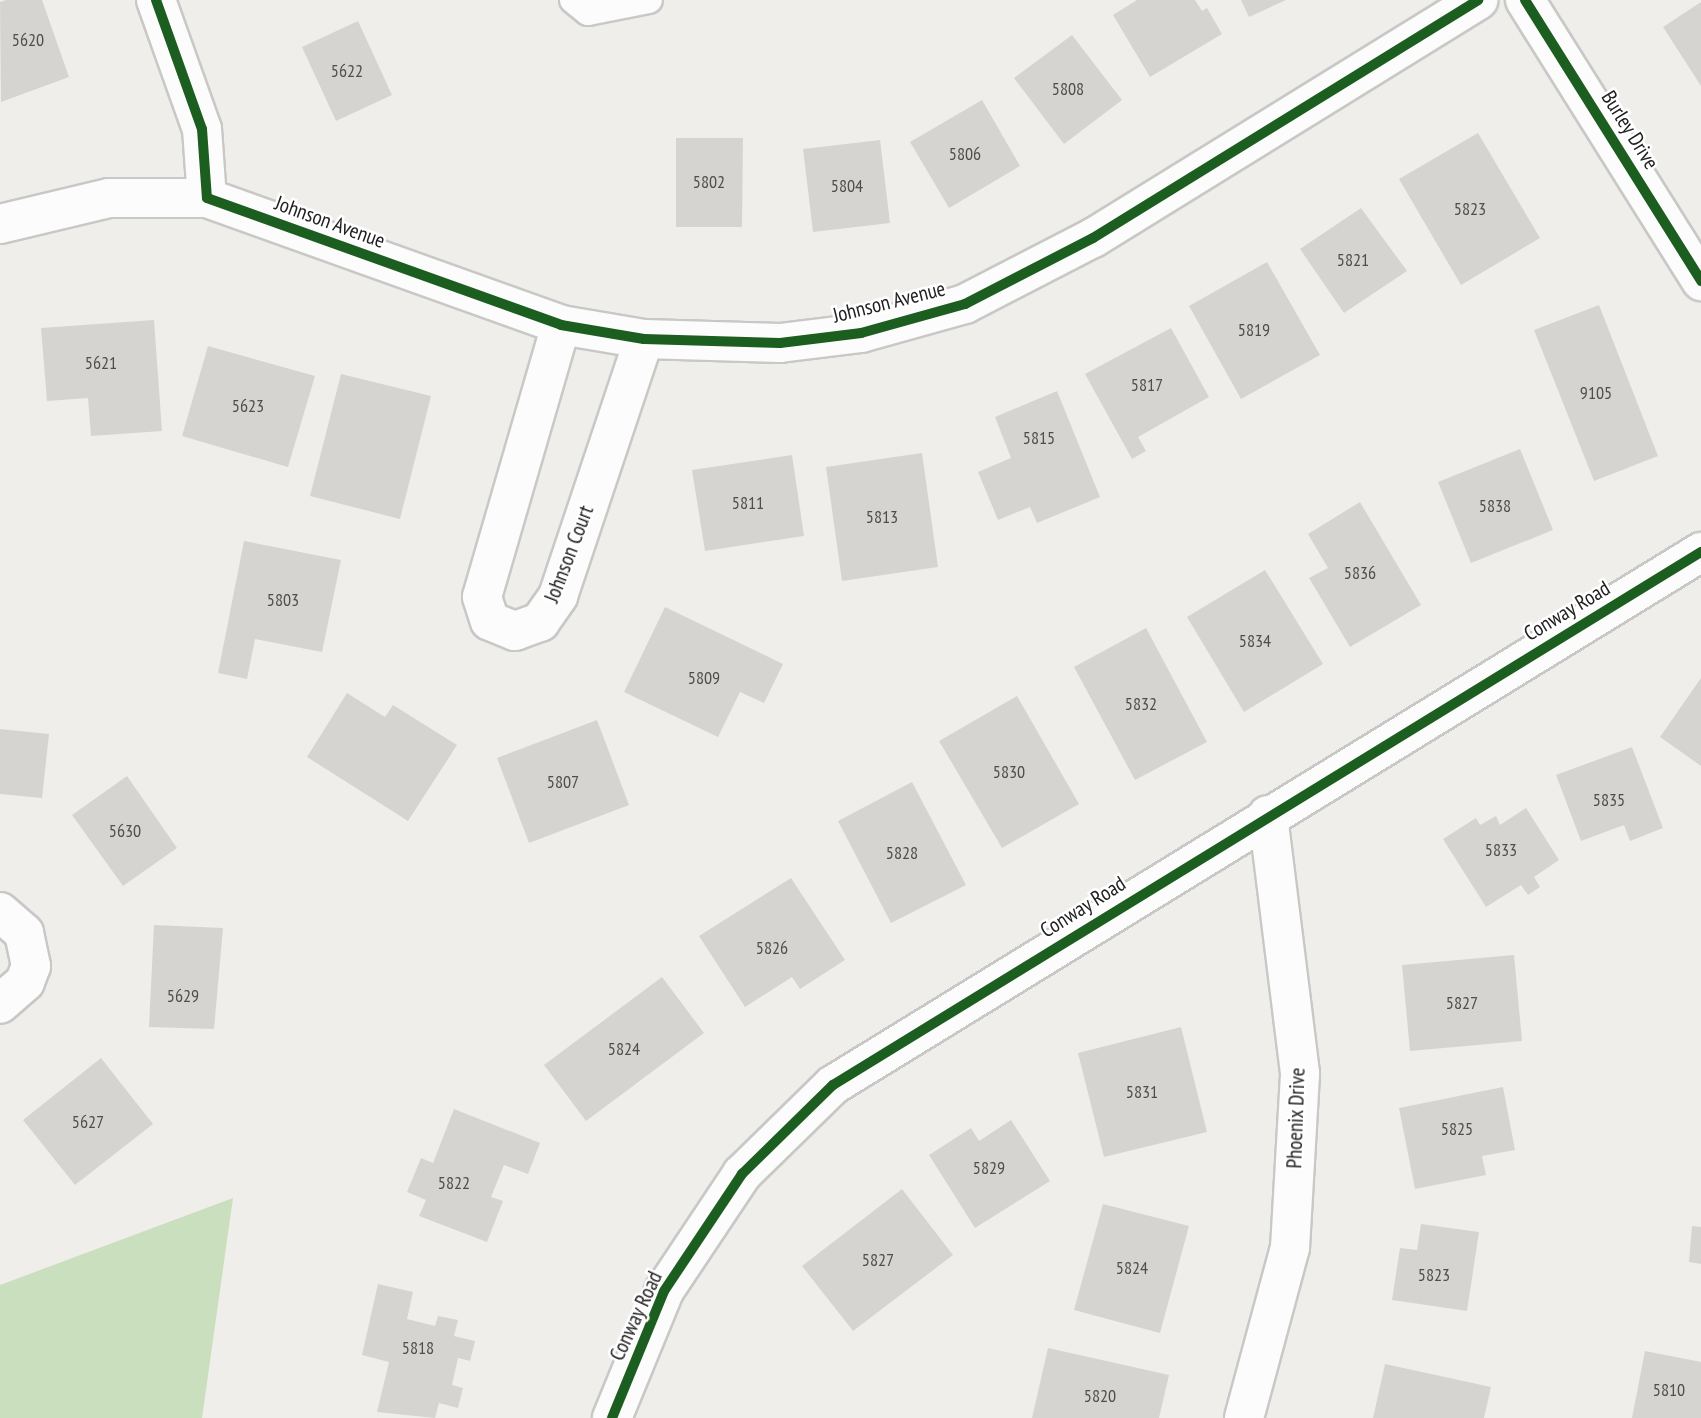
<!DOCTYPE html>
<html>
<head>
<meta charset="utf-8">
<style>
  body { margin:0 }
  #map { position:relative; width:1701px; height:1418px; overflow:hidden; background:#f0eeea; font-family:"PT Sans Narrow",sans-serif }
  div>[style] { position:absolute }
  .forest>* { inset:0; background:#c9dfbe }
  .building>* { inset:0; background:#d6d4d1 }
  .roads { filter:drop-shadow(2px 0 #c8c8c6) drop-shadow(-2px 0 #c8c8c6) drop-shadow(0 2px #c8c8c6) drop-shadow(0 -2px #c8c8c6) }
  .service>* { height:26px; margin:-13px; padding:0 13px; transform-origin:13px; border-radius:13px; background:#fdfcfc }
  .minor>* { height:38px; margin:-19px; padding:0 19px; transform-origin:19px; border-radius:19px; background:#fdfcfc }
  .cycleway>* { height:10px; margin:-5px; padding:0 5px; transform-origin:5px; border-radius:5px; background:#1b5e20 }
  span { translate:-50% -50%; white-space:nowrap; text-align:center; line-height:1.15; -webkit-text-stroke:5px #fff; paint-order:stroke }
  .number-label { font-size:18px; color:#4e4e4d }
  .number-label span { -webkit-text-stroke-width:0 }
  .street-label { font-size:21px; color:#212121 }
</style>
</head>
<body>
<div id="map">
  <div class="forest">
    <div style="clip-path:polygon(233px 1198px,202px 1418px,0 1418px,0 1285px)"></div>
  </div>
  <div class="building">
    <div style="clip-path:polygon(6px 0,42px 0,69px 77px,1px 102px,0 2px)"></div>
    <div style="clip-path:polygon(1137px 0,1195px 0,1202px 11px,1207px 8px,1222px 34px,1150px 77px,1113px 15px)"></div>
    <div style="clip-path:polygon(1241px 0,1286px 0,1249px 17px)"></div>
    <div style="clip-path:polygon(1701px 2px,1701px 86px,1663px 27px)"></div>
    <div style="clip-path:polygon(358px 21px,392px 95px,336px 121px,302px 47px)"></div>
    <div style="clip-path:polygon(1072px 35px,1122px 100px,1064px 144px,1014px 78px)"></div>
    <div style="clip-path:polygon(982px 100px,1020px 166px,949px 208px,910px 142px)"></div>
    <div style="clip-path:polygon(1478px 133px,1540px 238px,1461px 285px,1399px 179px)"></div>
    <div style="clip-path:polygon(676px 138px,743px 138px,742px 227px,676px 227px)"></div>
    <div style="clip-path:polygon(880px 140px,890px 223px,813px 232px,803px 149px)"></div>
    <div style="clip-path:polygon(1361px 208px,1407px 271px,1344px 313px,1300px 249px)"></div>
    <div style="clip-path:polygon(1267px 262px,1320px 355px,1241px 399px,1189px 306px)"></div>
    <div style="clip-path:polygon(1599px 305px,1658px 456px,1594px 481px,1534px 330px)"></div>
    <div style="clip-path:polygon(154px 320px,162px 431px,91px 436px,88px 398px,47px 401px,41px 328px)"></div>
    <div style="clip-path:polygon(1171px 328px,1209px 397px,1138px 437px,1146px 451px,1132px 459px,1085px 374px)"></div>
    <div style="clip-path:polygon(208px 346px,315px 376px,288px 467px,182px 436px)"></div>
    <div style="clip-path:polygon(341px 374px,431px 396px,400px 519px,310px 496px)"></div>
    <div style="clip-path:polygon(1057px 391px,1100px 497px,1037px 523px,1030px 507px,998px 520px,978px 472px,1011px 458px,995px 417px)"></div>
    <div style="clip-path:polygon(1520px 449px,1553px 530px,1471px 563px,1438px 482px)"></div>
    <div style="clip-path:polygon(922px 453px,938px 567px,842px 581px,826px 467px)"></div>
    <div style="clip-path:polygon(792px 455px,804px 536px,705px 551px,692px 470px)"></div>
    <div style="clip-path:polygon(1360px 502px,1421px 605px,1350px 647px,1309px 578px,1328px 568px,1308px 534px)"></div>
    <div style="clip-path:polygon(244px 541px,341px 560px,322px 652px,255px 639px,247px 679px,218px 673px)"></div>
    <div style="clip-path:polygon(1265px 570px,1323px 664px,1244px 712px,1187px 617px)"></div>
    <div style="clip-path:polygon(665px 607px,783px 664px,764px 703px,740px 692px,718px 737px,624px 692px)"></div>
    <div style="clip-path:polygon(1146px 628px,1207px 742px,1135px 780px,1074px 667px)"></div>
    <div style="clip-path:polygon(1701px 678px,1701px 766px,1660px 737px)"></div>
    <div style="clip-path:polygon(347px 693px,385px 717px,393px 705px,457px 745px,408px 821px,307px 757px)"></div>
    <div style="clip-path:polygon(1017px 696px,1079px 804px,1002px 848px,939px 741px)"></div>
    <div style="clip-path:polygon(597px 720px,629px 805px,529px 843px,497px 758px)"></div>
    <div style="clip-path:polygon(0 729px,49px 734px,42px 798px,0 794px)"></div>
    <div style="clip-path:polygon(1632px 747px,1663px 828px,1630px 841px,1624px 825px,1581px 841px,1556px 775px)"></div>
    <div style="clip-path:polygon(127px 776px,177px 848px,123px 886px,72px 815px)"></div>
    <div style="clip-path:polygon(912px 782px,966px 885px,891px 923px,838px 821px)"></div>
    <div style="clip-path:polygon(1526px 808px,1559px 860px,1534px 877px,1540px 887px,1528px 895px,1521px 885px,1486px 907px,1443px 839px,1476px 818px,1480px 825px,1496px 816px,1500px 825px)"></div>
    <div style="clip-path:polygon(791px 878px,845px 960px,800px 989px,792px 977px,745px 1007px,699px 936px)"></div>
    <div style="clip-path:polygon(154px 925px,223px 928px,214px 1029px,149px 1027px)"></div>
    <div style="clip-path:polygon(1514px 955px,1522px 1041px,1410px 1051px,1402px 965px)"></div>
    <div style="clip-path:polygon(662px 977px,704px 1033px,586px 1121px,544px 1065px)"></div>
    <div style="clip-path:polygon(1181px 1027px,1207px 1132px,1104px 1157px,1078px 1053px)"></div>
    <div style="clip-path:polygon(101px 1058px,153px 1124px,75px 1185px,23px 1120px)"></div>
    <div style="clip-path:polygon(1503px 1087px,1515px 1150px,1482px 1156px,1486px 1175px,1415px 1189px,1399px 1108px)"></div>
    <div style="clip-path:polygon(454px 1109px,540px 1143px,528px 1174px,504px 1165px,491px 1197px,503px 1201px,487px 1242px,419px 1216px,426px 1200px,407px 1192px,421px 1158px,433px 1163px)"></div>
    <div style="clip-path:polygon(1011px 1120px,1050px 1181px,975px 1228px,929px 1155px,971px 1128px,979px 1141px)"></div>
    <div style="clip-path:polygon(902px 1189px,953px 1255px,853px 1331px,802px 1266px)"></div>
    <div style="clip-path:polygon(1103px 1204px,1189px 1226px,1160px 1333px,1074px 1310px)"></div>
    <div style="clip-path:polygon(1421px 1224px,1479px 1232px,1467px 1311px,1392px 1300px,1400px 1248px,1417px 1250px)"></div>
    <div style="clip-path:polygon(1692px 1226px,1701px 1227px,1701px 1264px,1689px 1262px)"></div>
    <div style="clip-path:polygon(378px 1284px,413px 1292px,407px 1319px,435px 1326px,438px 1316px,458px 1320px,454px 1336px,475px 1341px,470px 1361px,458px 1358px,452px 1385px,463px 1388px,458px 1408px,439px 1403px,435px 1418px,377px 1412px,389px 1362px,362px 1355px)"></div>
    <div style="clip-path:polygon(1048px 1348px,1169px 1375px,1159px 1418px,1032px 1418px)"></div>
    <div style="clip-path:polygon(1645px 1351px,1701px 1362px,1701px 1418px,1632px 1418px)"></div>
    <div style="clip-path:polygon(1385px 1364px,1491px 1387px,1484px 1418px,1373px 1418px)"></div>
  </div>
  <div class="roads">
    <div class="service">
      <div style="left:573px;top:0;width:19px;rotate:39deg"></div>
      <div style="left:588px;top:12px;width:62px;rotate:-11.1deg"></div>
    </div>
    <div class="minor">
      <div style="left:156px;top:0;width:137px;rotate:70.4deg"></div>
      <div style="left:202px;top:129px;width:69px;rotate:85.9deg"></div>
      <div style="left:1525px;top:0;width:332px;rotate:57.9deg"></div>
      <div style="left:0;top:224px;width:112px;rotate:-13.4deg"></div>
      <div style="left:109px;top:198px;width:98px"></div>
      <div style="left:207px;top:198px;width:376px;rotate:19.7deg"></div>
      <div style="left:561px;top:325px;width:84px;rotate:9.6deg"></div>
      <div style="left:644px;top:339px;width:136px;rotate:1.7deg"></div>
      <div style="left:780px;top:343px;width:82px;rotate:-7deg"></div>
      <div style="left:861px;top:333px;width:108px;rotate:-15.6deg"></div>
      <div style="left:965px;top:304px;width:144px;rotate:-27.3deg"></div>
      <div style="left:1093px;top:238px;width:453px;rotate:-31.7deg"></div>
      <div style="left:561px;top:325px;width:283px;rotate:106.2deg"></div>
      <div style="left:482px;top:597px;width:25px;rotate:72deg"></div>
      <div style="left:490px;top:621px;width:27px;rotate:22deg"></div>
      <div style="left:515px;top:631px;width:27px;rotate:-20deg"></div>
      <div style="left:540px;top:622px;width:32px;rotate:-55deg"></div>
      <div style="left:558px;top:596px;width:271px;rotate:-71.5deg"></div>
      <div style="left:0;top:912px;width:32px;rotate:41deg"></div>
      <div style="left:24px;top:933px;width:34px;rotate:78deg"></div>
      <div style="left:31px;top:966px;width:17px;rotate:111deg"></div>
      <div style="left:25px;top:982px;width:33px;rotate:139deg"></div>
      <div style="left:612px;top:1418px;width:137px;rotate:-67.7deg"></div>
      <div style="left:664px;top:1291px;width:141px;rotate:-56.3deg"></div>
      <div style="left:742px;top:1174px;width:127px;rotate:-44.4deg"></div>
      <div style="left:833px;top:1085px;width:1019px;rotate:-31.55deg"></div>
      <div style="left:1244px;top:1418px;width:176px;rotate:-74.9deg"></div>
      <div style="left:1290px;top:1248px;width:175px;rotate:-86.7deg"></div>
      <div style="left:1300px;top:1073px;width:260px;rotate:-97.1deg"></div>
    </div>
  </div>
  <div class="cycleway">
    <div style="left:156px;top:0;width:137px;rotate:70.4deg"></div>
    <div style="left:202px;top:129px;width:69px;rotate:85.9deg"></div>
    <div style="left:207px;top:198px;width:376px;rotate:19.7deg"></div>
    <div style="left:561px;top:325px;width:84px;rotate:9.6deg"></div>
    <div style="left:644px;top:339px;width:136px;rotate:1.7deg"></div>
    <div style="left:780px;top:343px;width:82px;rotate:-7deg"></div>
    <div style="left:861px;top:333px;width:108px;rotate:-15.6deg"></div>
    <div style="left:965px;top:304px;width:144px;rotate:-27.3deg"></div>
    <div style="left:1093px;top:238px;width:453px;rotate:-31.7deg"></div>
    <div style="left:1525px;top:0;width:332px;rotate:57.9deg"></div>
    <div style="left:612px;top:1418px;width:137px;rotate:-67.7deg"></div>
    <div style="left:664px;top:1291px;width:141px;rotate:-56.3deg"></div>
    <div style="left:742px;top:1174px;width:127px;rotate:-44.4deg"></div>
    <div style="left:833px;top:1085px;width:1019px;rotate:-31.55deg"></div>
  </div>
  <div class="number-label">
    <span style="left:28px;top:40px">5620</span>
    <span style="left:347px;top:71px">5622</span>
    <span style="left:1068px;top:89px">5808</span>
    <span style="left:965px;top:154px">5806</span>
    <span style="left:709px;top:182px">5802</span>
    <span style="left:847px;top:186px">5804</span>
    <span style="left:1470px;top:209px">5823</span>
    <span style="left:1353px;top:260px">5821</span>
    <span style="left:1254px;top:330px">5819</span>
    <span style="left:101px;top:363px">5621</span>
    <span style="left:1147px;top:385px">5817</span>
    <span style="left:1596px;top:393px">9105</span>
    <span style="left:248px;top:406px">5623</span>
    <span style="left:1039px;top:438px">5815</span>
    <span style="left:748px;top:503px">5811</span>
    <span style="left:1495px;top:506px">5838</span>
    <span style="left:882px;top:517px">5813</span>
    <span style="left:1360px;top:573px">5836</span>
    <span style="left:283px;top:600px">5803</span>
    <span style="left:1255px;top:641px">5834</span>
    <span style="left:704px;top:678px">5809</span>
    <span style="left:1141px;top:704px">5832</span>
    <span style="left:1009px;top:772px">5830</span>
    <span style="left:563px;top:782px">5807</span>
    <span style="left:1609px;top:800px">5835</span>
    <span style="left:125px;top:831px">5630</span>
    <span style="left:1501px;top:850px">5833</span>
    <span style="left:902px;top:853px">5828</span>
    <span style="left:772px;top:948px">5826</span>
    <span style="left:183px;top:996px">5629</span>
    <span style="left:1462px;top:1003px">5827</span>
    <span style="left:624px;top:1049px">5824</span>
    <span style="left:1142px;top:1092px">5831</span>
    <span style="left:88px;top:1122px">5627</span>
    <span style="left:1457px;top:1129px">5825</span>
    <span style="left:989px;top:1168px">5829</span>
    <span style="left:454px;top:1183px">5822</span>
    <span style="left:878px;top:1260px">5827</span>
    <span style="left:1132px;top:1268px">5824</span>
    <span style="left:1434px;top:1275px">5823</span>
    <span style="left:418px;top:1348px">5818</span>
    <span style="left:1669px;top:1390px">5810</span>
    <span style="left:1100px;top:1396px">5820</span>
  </div>
  <div class="street-label">
    <span style="left:1630px;top:130px;rotate:58deg">Burley Drive</span>
    <span style="left:330px;top:222px;rotate:20deg">Johnson Avenue</span>
    <span style="left:889px;top:302px;rotate:-14deg">Johnson Avenue</span>
    <span style="left:569px;top:554px;rotate:-69deg">Johnson Court</span>
    <span style="left:1567px;top:611px;rotate:-31deg">Conway Road</span>
    <span style="left:1083px;top:907px;rotate:-32deg">Conway Road</span>
    <span style="left:1296px;top:1118px;rotate:-88deg">Phoenix Drive</span>
    <span style="left:636px;top:1316px;rotate:-65deg">Conway Road</span>
  </div>
</div>
</body>
</html>
